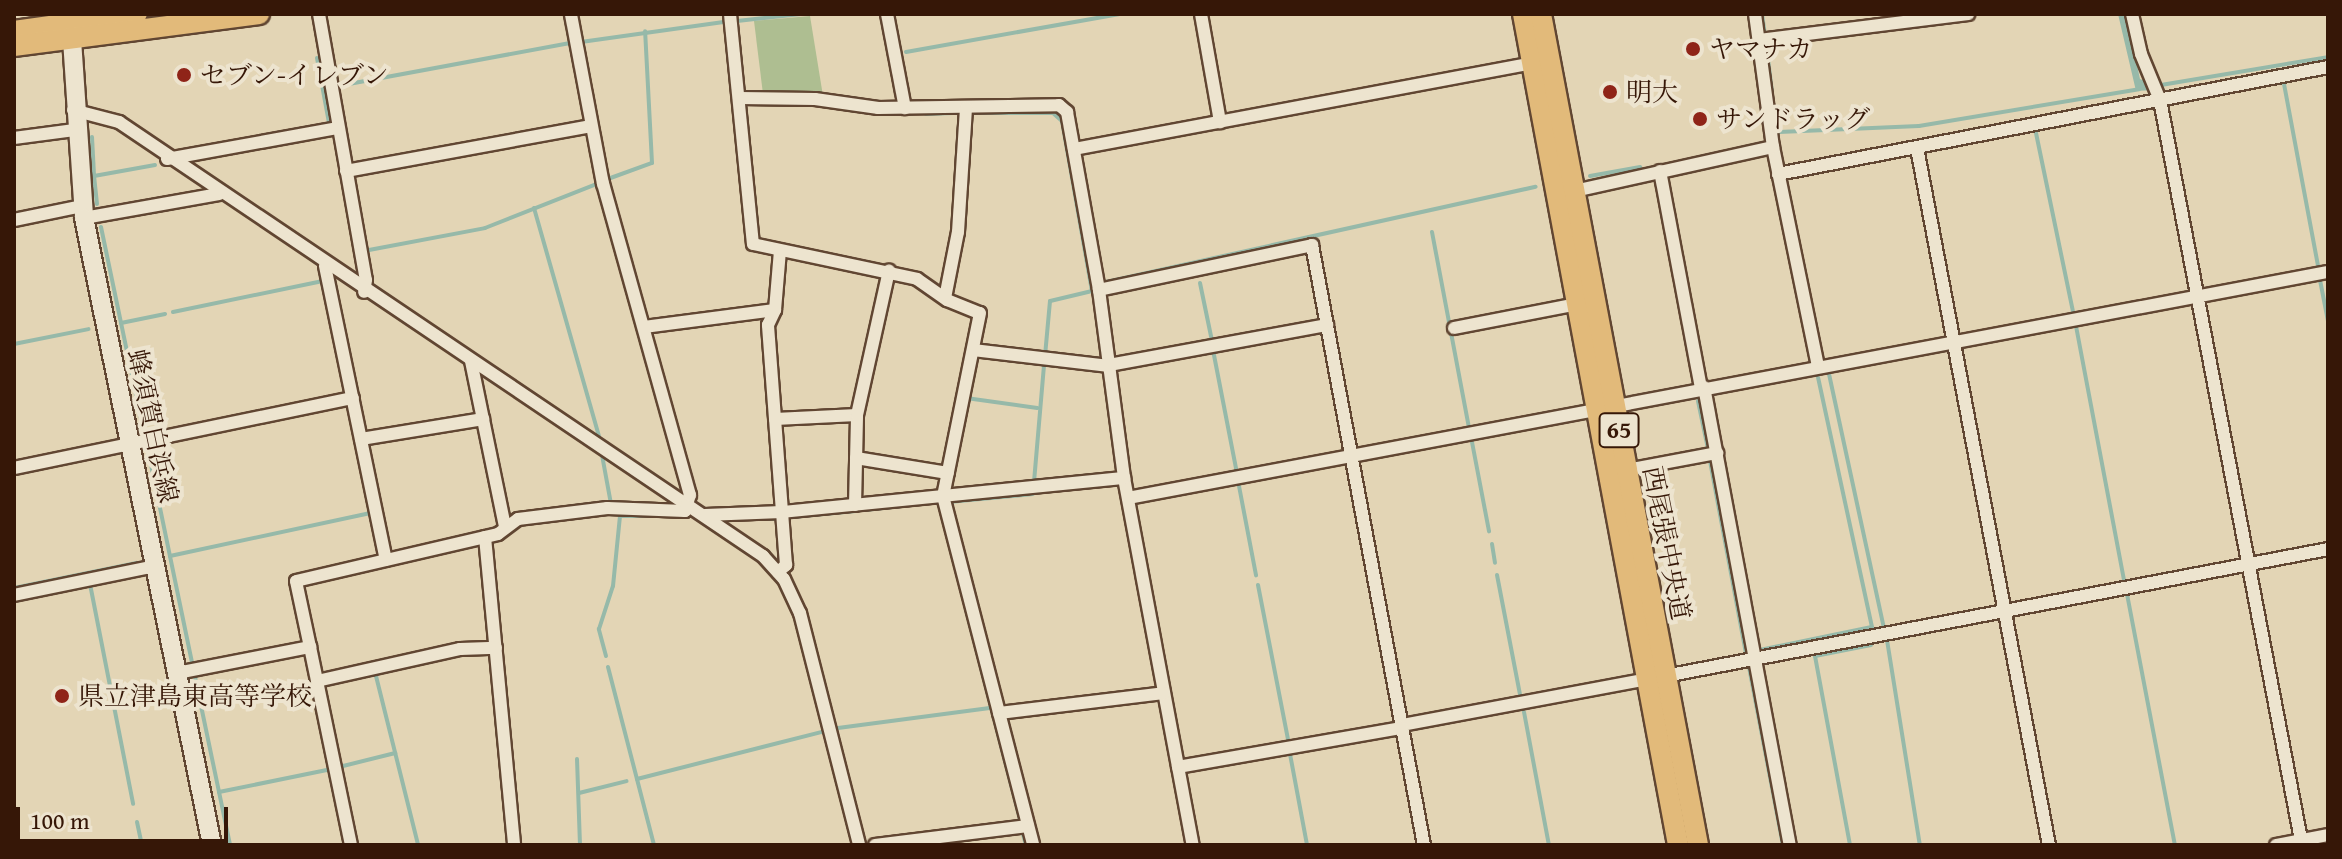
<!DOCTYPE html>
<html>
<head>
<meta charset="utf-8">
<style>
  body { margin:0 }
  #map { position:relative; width:2342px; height:859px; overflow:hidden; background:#e3d5b5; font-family:"Gentium Book Plus","Noto Serif JP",serif }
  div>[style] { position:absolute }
  .green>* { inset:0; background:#aebe91 }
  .water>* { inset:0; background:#96b9a9 }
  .stream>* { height:4px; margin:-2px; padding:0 2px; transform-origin:2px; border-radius:2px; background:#96b9a9 }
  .roads { filter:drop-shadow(2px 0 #614632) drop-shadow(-2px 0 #614632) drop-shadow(0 2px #614632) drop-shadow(0 -2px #614632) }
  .minor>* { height:12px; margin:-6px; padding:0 6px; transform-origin:6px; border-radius:6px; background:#ede4cf }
  .secondary>* { height:18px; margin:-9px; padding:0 9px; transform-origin:9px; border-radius:9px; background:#ede4cf }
  .primary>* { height:20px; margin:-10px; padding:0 10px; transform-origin:10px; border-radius:10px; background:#e2ba7a }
  .dots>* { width:22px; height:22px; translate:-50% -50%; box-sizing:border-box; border:4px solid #ede4cf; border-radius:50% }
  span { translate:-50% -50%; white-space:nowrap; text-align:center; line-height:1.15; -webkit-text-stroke:8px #ede4cf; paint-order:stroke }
  .shield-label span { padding:2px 6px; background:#ede4cf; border:2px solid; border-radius:6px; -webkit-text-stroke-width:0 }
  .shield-label { font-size:24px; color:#361707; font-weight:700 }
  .poi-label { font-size:26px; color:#361707 }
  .left { translate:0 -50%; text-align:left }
  .street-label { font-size:26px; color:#361707 }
  .frame { position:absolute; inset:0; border:16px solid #361707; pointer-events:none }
  .scale { position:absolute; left:16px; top:807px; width:212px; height:36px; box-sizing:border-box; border:4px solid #361707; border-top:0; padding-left:10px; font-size:24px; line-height:28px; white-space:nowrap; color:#361707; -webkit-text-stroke:6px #ede4cf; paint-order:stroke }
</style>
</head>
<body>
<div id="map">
  <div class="green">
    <div style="clip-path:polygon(810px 16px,823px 96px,763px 94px,754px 21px)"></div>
  </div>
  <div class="water">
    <div style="clip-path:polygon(2118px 14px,2126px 14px,2140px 79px,2153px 84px,2154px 90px,2136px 91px)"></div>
  </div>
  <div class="stream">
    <div style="left:1762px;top:14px;width:21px;rotate:82deg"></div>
    <div style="left:737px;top:21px;width:64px;rotate:-6.2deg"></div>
    <div style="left:581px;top:42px;width:144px;rotate:-8deg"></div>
    <div style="left:1766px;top:43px;width:49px;rotate:83deg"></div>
    <div style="left:906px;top:52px;width:217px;rotate:-10.1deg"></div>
    <div style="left:317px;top:58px;width:66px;rotate:79.5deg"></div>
    <div style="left:2284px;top:84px;width:185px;rotate:79.4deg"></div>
    <div style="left:338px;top:86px;width:236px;rotate:-10.5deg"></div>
    <div style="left:2155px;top:86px;width:175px;rotate:-9.5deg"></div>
    <div style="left:1774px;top:112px;width:21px;rotate:76deg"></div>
    <div style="left:1779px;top:132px;width:140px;rotate:-2.5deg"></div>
    <div style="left:1919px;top:126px;width:223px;rotate:-9.5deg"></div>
    <div style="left:895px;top:113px;width:17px;rotate:3deg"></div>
    <div style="left:969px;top:113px;width:84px"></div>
    <div style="left:1053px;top:113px;width:12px;rotate:42deg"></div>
    <div style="left:1062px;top:121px;width:173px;rotate:80deg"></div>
    <div style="left:1092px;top:291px;width:43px;rotate:166.6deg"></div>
    <div style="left:1050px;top:301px;width:55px;rotate:95.2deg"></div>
    <div style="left:926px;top:114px;width:34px;rotate:-2deg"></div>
    <div style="left:2036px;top:133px;width:183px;rotate:78.3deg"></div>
    <div style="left:92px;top:137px;width:39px;rotate:87deg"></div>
    <div style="left:1590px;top:176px;width:51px;rotate:-10.2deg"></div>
    <div style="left:605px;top:180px;width:50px;rotate:-19.9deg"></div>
    <div style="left:652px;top:163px;width:132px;rotate:-93deg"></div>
    <div style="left:97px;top:204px;width:28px;rotate:-96deg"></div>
    <div style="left:94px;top:176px;width:62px;rotate:-10.2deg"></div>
    <div style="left:534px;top:208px;width:237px;rotate:74.1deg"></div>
    <div style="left:101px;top:227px;width:209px;rotate:78.2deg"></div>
    <div style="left:1432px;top:232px;width:198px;rotate:79.3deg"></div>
    <div style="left:369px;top:250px;width:118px;rotate:-10.7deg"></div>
    <div style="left:485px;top:228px;width:123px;rotate:-21.5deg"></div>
    <div style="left:2320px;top:280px;width:42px;rotate:79deg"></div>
    <div style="left:1106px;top:282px;width:440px;rotate:-12.5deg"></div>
    <div style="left:1200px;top:283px;width:59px;rotate:78.3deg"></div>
    <div style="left:173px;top:312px;width:153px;rotate:-11.7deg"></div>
    <div style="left:121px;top:323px;width:45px;rotate:-11.6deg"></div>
    <div style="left:2076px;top:326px;width:259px;rotate:79.3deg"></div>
    <div style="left:14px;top:344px;width:76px;rotate:-11.3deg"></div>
    <div style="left:1213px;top:350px;width:125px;rotate:79deg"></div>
    <div style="left:1829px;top:374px;width:260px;rotate:77.8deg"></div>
    <div style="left:966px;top:398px;width:72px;rotate:8deg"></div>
    <div style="left:1698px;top:401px;width:49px;rotate:78.2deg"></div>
    <div style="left:1472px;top:442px;width:91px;rotate:79.2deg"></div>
    <div style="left:148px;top:450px;width:217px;rotate:78.3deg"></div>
    <div style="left:602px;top:455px;width:50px;rotate:79.6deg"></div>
    <div style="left:1710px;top:461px;width:195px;rotate:79.4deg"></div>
    <div style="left:1034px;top:482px;width:116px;rotate:-85.1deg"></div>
    <div style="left:1239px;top:486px;width:91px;rotate:79.2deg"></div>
    <div style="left:949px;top:502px;width:84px;rotate:-5.4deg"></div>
    <div style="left:865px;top:510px;width:46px;rotate:-6.2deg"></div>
    <div style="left:792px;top:517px;width:64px;rotate:-5.4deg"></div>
    <div style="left:761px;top:519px;width:15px"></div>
    <div style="left:1492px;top:544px;width:19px;rotate:81deg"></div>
    <div style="left:170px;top:556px;width:205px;rotate:-12.1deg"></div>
    <div style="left:1497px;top:575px;width:121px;rotate:79.1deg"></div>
    <div style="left:90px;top:584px;width:224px;rotate:78.9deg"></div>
    <div style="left:1258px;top:585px;width:158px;rotate:79deg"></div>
    <div style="left:14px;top:588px;width:125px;rotate:-11.6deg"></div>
    <div style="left:2127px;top:594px;width:256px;rotate:79.2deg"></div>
    <div style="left:966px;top:609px;width:218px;rotate:75.6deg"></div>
    <div style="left:1887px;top:640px;width:208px;rotate:80.9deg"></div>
    <div style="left:1760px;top:650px;width:114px;rotate:-11.6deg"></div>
    <div style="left:1872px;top:627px;width:255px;rotate:-102.2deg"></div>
    <div style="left:606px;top:656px;width:28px;rotate:-105deg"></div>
    <div style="left:599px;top:629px;width:45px;rotate:-72deg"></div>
    <div style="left:613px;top:586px;width:70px;rotate:-84.3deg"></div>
    <div style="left:620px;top:516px;width:50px"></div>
    <div style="left:608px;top:667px;width:184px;rotate:75.5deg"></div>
    <div style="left:1749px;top:667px;width:181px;rotate:79.2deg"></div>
    <div style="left:375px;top:672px;width:178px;rotate:76deg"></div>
    <div style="left:195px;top:677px;width:172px;rotate:78.2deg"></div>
    <div style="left:1524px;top:712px;width:135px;rotate:79.4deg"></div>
    <div style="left:838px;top:728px;width:153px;rotate:-7.5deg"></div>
    <div style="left:1290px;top:754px;width:93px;rotate:79.4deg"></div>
    <div style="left:577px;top:759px;width:86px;rotate:88deg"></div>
    <div style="left:339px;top:767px;width:58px;rotate:-14deg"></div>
    <div style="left:637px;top:779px;width:191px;rotate:-14.3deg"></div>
    <div style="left:219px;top:792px;width:115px;rotate:-11.5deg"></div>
    <div style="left:579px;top:793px;width:49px;rotate:-14deg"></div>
    <div style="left:137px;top:822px;width:24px;rotate:78deg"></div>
    <div style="left:1023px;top:834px;width:11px;rotate:75deg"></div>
    <div style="left:1850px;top:845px;width:192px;rotate:-100.5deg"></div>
    <div style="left:1815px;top:656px;width:57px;rotate:-11.1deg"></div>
  </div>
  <div class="roads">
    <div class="minor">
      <div style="left:319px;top:14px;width:270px;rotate:80deg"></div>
      <div style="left:366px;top:280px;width:12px;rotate:99deg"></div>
      <div style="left:730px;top:14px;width:231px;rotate:84.3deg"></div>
      <div style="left:753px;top:244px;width:168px;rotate:12deg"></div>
      <div style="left:917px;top:279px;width:37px;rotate:35deg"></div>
      <div style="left:947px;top:300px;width:35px;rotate:22deg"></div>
      <div style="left:980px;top:313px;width:187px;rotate:101.4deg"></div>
      <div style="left:943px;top:496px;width:360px;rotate:75.5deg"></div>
      <div style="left:887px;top:14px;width:96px;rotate:79.2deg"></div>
      <div style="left:1201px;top:14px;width:110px;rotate:80deg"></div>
      <div style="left:1755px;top:14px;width:134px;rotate:82.3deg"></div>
      <div style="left:1773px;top:147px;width:224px;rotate:78.4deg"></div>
      <div style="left:2132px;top:14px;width:41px;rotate:77.3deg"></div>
      <div style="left:2141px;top:54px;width:50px;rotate:67.6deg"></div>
      <div style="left:2160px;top:100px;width:758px;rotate:79.21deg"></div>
      <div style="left:1759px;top:40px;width:211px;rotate:-7.1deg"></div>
      <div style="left:740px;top:98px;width:75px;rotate:0.8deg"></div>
      <div style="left:815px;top:99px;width:64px;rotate:8.1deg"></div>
      <div style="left:878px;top:108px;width:181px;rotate:-0.9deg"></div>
      <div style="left:1059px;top:105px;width:11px;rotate:41deg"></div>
      <div style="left:1067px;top:112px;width:181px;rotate:79.8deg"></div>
      <div style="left:1099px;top:290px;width:190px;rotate:82.4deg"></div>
      <div style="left:1124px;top:478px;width:373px;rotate:79.4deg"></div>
      <div style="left:73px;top:110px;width:48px;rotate:14.6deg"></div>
      <div style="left:119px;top:122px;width:777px;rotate:33.98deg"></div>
      <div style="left:763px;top:556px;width:31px;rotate:48deg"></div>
      <div style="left:784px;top:579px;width:38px;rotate:65deg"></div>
      <div style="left:800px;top:613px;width:239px;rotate:75.7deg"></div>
      <div style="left:14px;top:138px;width:61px;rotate:-7.6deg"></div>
      <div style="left:1917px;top:148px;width:709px;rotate:79.28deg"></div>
      <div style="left:1074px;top:149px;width:466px;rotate:-10.6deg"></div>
      <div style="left:167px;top:159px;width:174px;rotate:-10.3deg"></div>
      <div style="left:346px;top:171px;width:248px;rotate:-10.4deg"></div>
      <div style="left:1660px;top:171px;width:221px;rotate:79.3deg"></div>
      <div style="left:1778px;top:174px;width:560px;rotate:-11.01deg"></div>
      <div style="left:1574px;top:191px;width:204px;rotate:-12.5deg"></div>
      <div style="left:84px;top:218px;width:137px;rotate:-10.1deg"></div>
      <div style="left:14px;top:220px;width:69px;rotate:-11.6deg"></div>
      <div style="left:325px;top:266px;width:300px;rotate:78.3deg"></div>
      <div style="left:1099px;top:290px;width:218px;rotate:-11.9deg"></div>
      <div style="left:1312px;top:245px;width:610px;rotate:79.43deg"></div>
      <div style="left:945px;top:298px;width:67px;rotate:-78.9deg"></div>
      <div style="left:958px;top:232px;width:125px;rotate:-86.3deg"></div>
      <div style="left:644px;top:327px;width:132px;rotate:-7.4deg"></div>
      <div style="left:1454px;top:328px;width:125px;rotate:-11deg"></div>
      <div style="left:973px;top:350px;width:137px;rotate:6.7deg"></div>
      <div style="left:471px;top:361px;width:168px;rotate:78.4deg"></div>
      <div style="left:1109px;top:365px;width:222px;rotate:-10.4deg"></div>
      <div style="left:1704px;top:387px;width:466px;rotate:79.4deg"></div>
      <div style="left:775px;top:419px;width:82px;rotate:-2.8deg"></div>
      <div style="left:361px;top:439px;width:124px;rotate:-9.3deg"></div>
      <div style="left:856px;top:458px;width:93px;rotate:9.3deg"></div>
      <div style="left:14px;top:468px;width:346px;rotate:-11.7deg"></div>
      <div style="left:1626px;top:470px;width:93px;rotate:-10.6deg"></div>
      <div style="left:1128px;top:498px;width:1221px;rotate:-10.67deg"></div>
      <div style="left:855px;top:505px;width:90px;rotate:-88.7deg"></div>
      <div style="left:857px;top:415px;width:148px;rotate:-77.5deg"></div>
      <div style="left:705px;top:515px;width:77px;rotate:-2.2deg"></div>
      <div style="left:782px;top:512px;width:344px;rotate:-5.7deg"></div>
      <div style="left:485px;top:537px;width:309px;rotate:84.6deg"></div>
      <div style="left:778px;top:572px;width:11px;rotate:-41deg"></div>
      <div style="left:786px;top:565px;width:241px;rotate:-94.3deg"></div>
      <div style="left:768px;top:325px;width:17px;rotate:-65deg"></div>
      <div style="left:775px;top:310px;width:59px;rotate:-85.2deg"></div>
      <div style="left:14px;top:595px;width:144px;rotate:-11.6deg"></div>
      <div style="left:310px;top:647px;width:202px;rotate:78.3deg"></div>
      <div style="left:177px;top:673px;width:136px;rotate:-11.1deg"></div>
      <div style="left:310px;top:647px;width:67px;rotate:-102deg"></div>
      <div style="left:296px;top:581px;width:207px;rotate:-13.1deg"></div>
      <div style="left:498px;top:534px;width:25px;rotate:-37deg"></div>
      <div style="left:518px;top:519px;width:90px;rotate:-7deg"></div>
      <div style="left:607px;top:508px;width:78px;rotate:2.2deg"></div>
      <div style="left:685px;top:511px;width:17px;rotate:-73deg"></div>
      <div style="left:690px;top:495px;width:323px;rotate:-105.6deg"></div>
      <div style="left:603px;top:184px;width:173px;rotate:-100.7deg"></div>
      <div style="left:1665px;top:676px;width:675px;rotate:-10.84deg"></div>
      <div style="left:317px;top:681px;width:147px;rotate:-12.6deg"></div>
      <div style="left:460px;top:649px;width:36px;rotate:-2deg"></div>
      <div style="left:999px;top:713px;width:166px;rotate:-6.9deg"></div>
      <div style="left:1402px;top:725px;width:249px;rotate:-10.6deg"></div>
      <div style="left:1178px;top:767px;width:227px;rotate:-9.9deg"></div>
      <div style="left:875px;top:845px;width:154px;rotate:-7.1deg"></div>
      <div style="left:2276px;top:845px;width:53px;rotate:-10.9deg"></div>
    </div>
    <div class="secondary">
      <div style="left:71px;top:25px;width:193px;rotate:86.1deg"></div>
      <div style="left:84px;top:218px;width:640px;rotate:78.46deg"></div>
    </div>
    <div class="primary">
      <div style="left:1523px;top:14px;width:845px;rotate:79.43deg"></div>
      <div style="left:1541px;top:14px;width:846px;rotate:79.3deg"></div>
      <div style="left:14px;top:31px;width:124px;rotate:-7.9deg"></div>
      <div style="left:14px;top:46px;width:247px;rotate:-7.4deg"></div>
    </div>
  </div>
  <div class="dots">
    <div style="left:1693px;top:49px;background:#8f2418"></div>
    <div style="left:184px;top:75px;background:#8f2418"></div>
    <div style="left:1610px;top:92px;background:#8f2418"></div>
    <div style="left:1700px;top:119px;background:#8f2418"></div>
    <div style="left:62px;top:696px;background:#8f2418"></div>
  </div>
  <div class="shield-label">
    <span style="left:1619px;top:430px">65</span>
  </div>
  <div class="poi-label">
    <span class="left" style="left:1709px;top:49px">ヤマナカ</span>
    <span class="left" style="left:200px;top:75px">セブン-イレブン</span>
    <span class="left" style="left:1626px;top:92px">明大</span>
    <span class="left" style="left:1716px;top:119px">サンドラッグ</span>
    <span class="left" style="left:78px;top:696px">県立津島東高等学校</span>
  </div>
  <div class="street-label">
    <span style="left:153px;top:426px;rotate:78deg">蜂須賀白浜線</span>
    <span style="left:1667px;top:543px;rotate:79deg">西尾張中央道</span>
  </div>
  <div class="frame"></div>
  <div class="scale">100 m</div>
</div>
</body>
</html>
